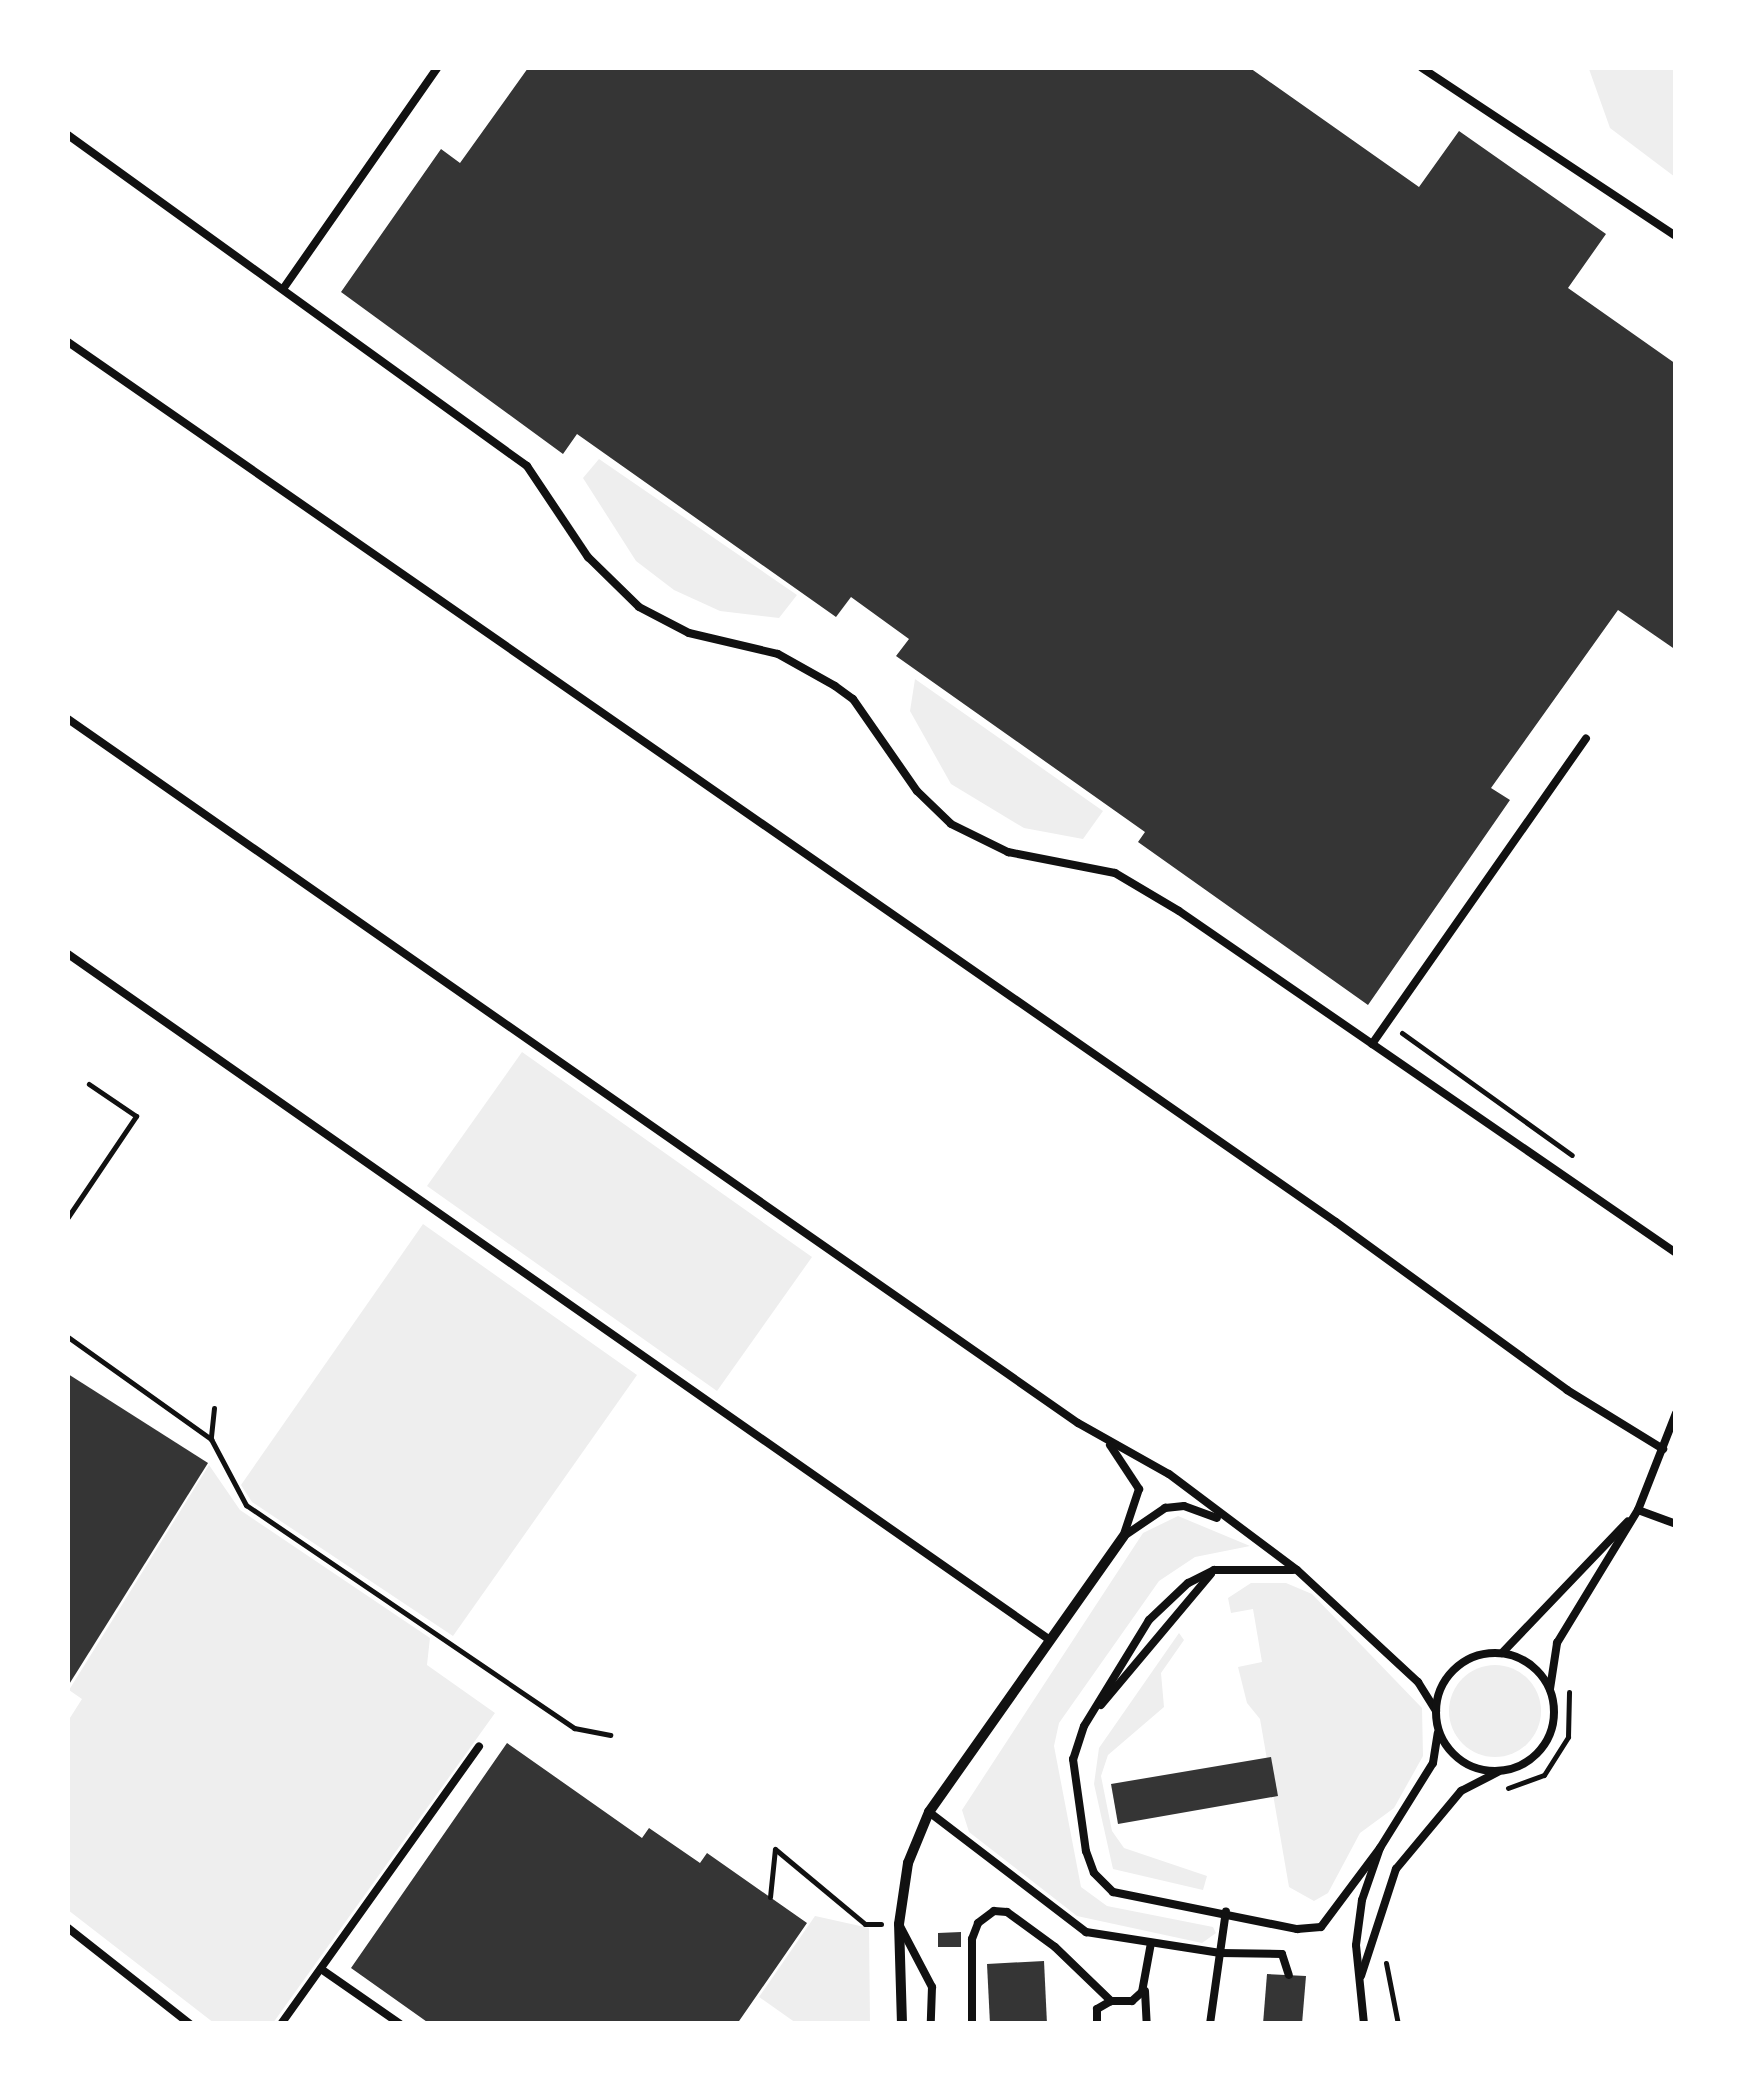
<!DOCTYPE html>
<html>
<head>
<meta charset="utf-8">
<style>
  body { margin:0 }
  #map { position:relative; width:1743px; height:2091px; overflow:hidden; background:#fff; font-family:Raleway,sans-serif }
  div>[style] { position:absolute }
  .green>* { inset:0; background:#eee }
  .round { border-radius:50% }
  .building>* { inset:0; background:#353535 }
  .path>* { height:5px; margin:-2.5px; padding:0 2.5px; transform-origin:2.5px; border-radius:2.5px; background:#111 }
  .service>* { height:8px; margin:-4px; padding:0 4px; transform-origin:4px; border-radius:4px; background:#111 }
  .service>.ring { margin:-4px; padding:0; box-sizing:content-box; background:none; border:8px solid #111; border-radius:50% }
  .minor>* { height:10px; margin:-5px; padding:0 5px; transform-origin:5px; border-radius:5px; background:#111 }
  span { translate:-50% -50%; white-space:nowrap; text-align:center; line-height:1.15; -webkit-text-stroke:8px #fff; paint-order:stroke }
  .frame { position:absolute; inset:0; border:70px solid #fff; pointer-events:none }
</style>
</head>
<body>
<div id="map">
  <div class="green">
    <div style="clip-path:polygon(1676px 68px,1676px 177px,1675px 177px,1610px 128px,1589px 69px)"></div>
    <div style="clip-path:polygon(599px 459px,797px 595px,779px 618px,720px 611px,674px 590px,636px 561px,583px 478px)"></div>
    <div style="clip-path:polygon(915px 679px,1103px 811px,1083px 839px,1024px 828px,951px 784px,910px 711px)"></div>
    <div style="clip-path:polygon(522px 1052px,812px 1257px,717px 1391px,427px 1186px)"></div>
    <div style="clip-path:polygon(423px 1224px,637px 1375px,453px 1636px,252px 1502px,241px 1485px)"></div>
    <div style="clip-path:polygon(209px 1465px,240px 1510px,430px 1638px,427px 1665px,495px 1713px,273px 2023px,214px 2023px,68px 1910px,68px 1721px,82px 1699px,69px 1690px)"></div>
    <div style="clip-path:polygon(1178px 1516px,1250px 1546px,1195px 1557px,1159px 1581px,1059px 1723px,1054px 1746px,1081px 1887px,1107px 1906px,1213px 1927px,1216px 1933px,1202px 1943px,1077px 1916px,969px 1832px,962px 1810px,1143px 1533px)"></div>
    <div style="clip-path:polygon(1251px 1583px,1286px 1583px,1312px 1594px,1422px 1708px,1423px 1756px,1394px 1808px,1360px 1833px,1328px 1893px,1314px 1901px,1289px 1887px,1260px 1719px,1247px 1703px,1238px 1667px,1262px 1662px,1253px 1609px,1231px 1613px,1228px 1598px)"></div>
    <div style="clip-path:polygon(1179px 1633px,1184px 1640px,1161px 1673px,1164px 1707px,1108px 1755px,1101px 1776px,1112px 1831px,1124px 1848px,1207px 1876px,1203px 1890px,1113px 1869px,1094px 1784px,1099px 1748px)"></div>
    <div class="round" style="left:1449px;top:1665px;width:92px;height:92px"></div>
    <div style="clip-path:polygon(815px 1916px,869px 1928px,870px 2023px,796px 2023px,759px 1997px)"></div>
  </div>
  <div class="building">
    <div style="clip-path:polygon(528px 68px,1250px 68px,1419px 187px,1459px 131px,1606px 234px,1568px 288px,1676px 364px,1676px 650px,1618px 610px,1491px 788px,1510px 800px,1368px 1005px,1138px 842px,1145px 832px,896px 656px,909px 639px,851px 597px,836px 617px,577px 434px,563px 454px,341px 292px,441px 149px,460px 163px)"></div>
    <div style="clip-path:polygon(68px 1374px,208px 1463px,68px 1686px)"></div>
    <div style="clip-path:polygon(507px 1743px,642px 1838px,649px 1828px,700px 1863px,707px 1853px,807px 1923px,737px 2024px,430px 2024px,351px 1968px)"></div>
    <div style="clip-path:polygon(1271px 1757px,1278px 1796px,1118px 1824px,1111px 1784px)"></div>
    <div style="clip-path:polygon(961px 1932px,961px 1947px,938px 1947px,938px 1933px)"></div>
    <div style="clip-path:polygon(1044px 1961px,1047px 2024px,990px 2024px,987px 1964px)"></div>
    <div style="clip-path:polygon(1267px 1974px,1306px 1976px,1302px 2024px,1263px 2024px)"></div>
  </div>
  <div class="path">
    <div style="left:1402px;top:1033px;width:209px;rotate:35.7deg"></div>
    <div style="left:68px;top:1217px;width:122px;rotate:-56deg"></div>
    <div style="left:136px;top:1116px;width:57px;rotate:-145.8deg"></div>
    <div style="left:68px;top:1337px;width:176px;rotate:35.5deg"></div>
    <div style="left:214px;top:1408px;width:31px;rotate:96deg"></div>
    <div style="left:211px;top:1439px;width:75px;rotate:62.1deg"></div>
    <div style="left:246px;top:1505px;width:397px;rotate:34.2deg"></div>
    <div style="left:574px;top:1728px;width:37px;rotate:11deg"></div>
    <div style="left:1508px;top:1788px;width:38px;rotate:-20deg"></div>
    <div style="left:1544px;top:1775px;width:45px;rotate:-57.7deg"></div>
    <div style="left:1568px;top:1737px;width:45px;rotate:-88.7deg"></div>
    <div style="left:775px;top:1849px;width:117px;rotate:39.8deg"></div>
    <div style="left:865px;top:1924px;width:16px"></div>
    <div style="left:770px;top:1897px;width:48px;rotate:-84.1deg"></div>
    <div style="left:1386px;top:1963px;width:62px;rotate:78.9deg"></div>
  </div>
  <div class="service">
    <div style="left:1422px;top:68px;width:305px;rotate:33.5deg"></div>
    <div style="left:68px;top:135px;width:566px;rotate:35.8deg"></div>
    <div style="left:527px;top:466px;width:110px;rotate:56.2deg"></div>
    <div style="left:588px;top:557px;width:71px;rotate:44.4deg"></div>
    <div style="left:639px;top:607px;width:56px;rotate:27.5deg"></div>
    <div style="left:689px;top:633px;width:91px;rotate:13.3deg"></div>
    <div style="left:778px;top:654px;width:65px;rotate:29.3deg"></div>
    <div style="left:835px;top:686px;width:22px;rotate:36deg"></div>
    <div style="left:853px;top:699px;width:112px;rotate:55.2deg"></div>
    <div style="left:917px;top:791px;width:47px;rotate:44.1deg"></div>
    <div style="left:951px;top:824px;width:64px;rotate:26.2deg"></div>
    <div style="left:1008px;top:852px;width:109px;rotate:11.1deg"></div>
    <div style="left:1115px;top:873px;width:74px;rotate:30.7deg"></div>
    <div style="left:1179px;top:911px;width:603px;rotate:34.53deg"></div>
    <div style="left:283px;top:289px;width:269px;rotate:-55.1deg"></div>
    <div style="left:68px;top:342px;width:1543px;rotate:34.76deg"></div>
    <div style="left:1336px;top:1222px;width:286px;rotate:36deg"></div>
    <div style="left:1567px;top:1390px;width:113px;rotate:31.6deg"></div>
    <div style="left:68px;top:719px;width:1231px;rotate:34.88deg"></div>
    <div style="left:1078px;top:1423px;width:104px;rotate:29.3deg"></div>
    <div style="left:1169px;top:1474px;width:160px;rotate:36.9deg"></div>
    <div style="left:1297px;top:1570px;width:165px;rotate:42.8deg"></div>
    <div style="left:1418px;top:1682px;width:34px;rotate:58deg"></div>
    <div style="left:68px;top:954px;width:1198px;rotate:34.94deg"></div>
    <div style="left:1372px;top:1044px;width:373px;rotate:-55deg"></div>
    <div style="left:1110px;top:1445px;width:53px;rotate:56.6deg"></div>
    <div style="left:1139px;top:1489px;width:47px;rotate:108.4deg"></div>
    <div style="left:1638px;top:1510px;width:40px;rotate:20.2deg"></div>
    <div style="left:1124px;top:1536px;width:50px;rotate:-34.3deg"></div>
    <div style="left:1165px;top:1508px;width:19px;rotate:-6deg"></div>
    <div style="left:1184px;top:1506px;width:35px;rotate:20deg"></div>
    <div style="left:1293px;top:1570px;width:79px;rotate:180deg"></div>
    <div style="left:1214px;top:1570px;width:29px;rotate:153deg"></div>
    <div style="left:1188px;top:1583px;width:54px;rotate:136.5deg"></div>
    <div style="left:1149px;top:1620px;width:124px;rotate:121.5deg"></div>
    <div style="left:1084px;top:1726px;width:35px;rotate:108deg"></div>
    <div style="left:1073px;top:1759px;width:93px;rotate:82deg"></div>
    <div style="left:1086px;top:1851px;width:23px;rotate:70deg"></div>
    <div style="left:1094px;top:1873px;width:27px;rotate:45deg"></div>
    <div style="left:1113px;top:1892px;width:188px;rotate:11.4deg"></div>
    <div style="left:1297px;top:1929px;width:24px;rotate:-5deg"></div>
    <div style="left:1321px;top:1927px;width:99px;rotate:-53.2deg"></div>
    <div class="ring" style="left:1436px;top:1653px;width:110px;height:110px"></div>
    <div style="left:1502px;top:1653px;width:182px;rotate:-46.3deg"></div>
    <div style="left:1550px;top:1689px;width:47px;rotate:-81.3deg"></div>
    <div style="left:1557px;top:1643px;width:156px;rotate:-58.7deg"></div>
    <div style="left:1638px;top:1510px;width:104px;rotate:-68.6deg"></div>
    <div style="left:1101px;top:1705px;width:171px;rotate:-50deg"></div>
    <div style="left:929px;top:1812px;width:198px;rotate:37.4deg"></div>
    <div style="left:1086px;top:1932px;width:136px;rotate:8.9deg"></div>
    <div style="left:1220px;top:1953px;width:42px;rotate:-81.9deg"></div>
    <div style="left:900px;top:1926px;width:69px;rotate:62.3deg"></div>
    <div style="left:932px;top:1987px;width:37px;rotate:92deg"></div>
    <div style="left:68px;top:1928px;width:155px;rotate:38.2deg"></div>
    <div style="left:321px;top:1969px;width:96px;rotate:34.8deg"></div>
    <div style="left:1361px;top:1976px;width:113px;rotate:-71.9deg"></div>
    <div style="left:1396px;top:1869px;width:102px;rotate:-50.2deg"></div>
    <div style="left:1461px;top:1791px;width:42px;rotate:-27.2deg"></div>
    <div style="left:1145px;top:1991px;width:33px;rotate:87deg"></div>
    <div style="left:281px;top:2024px;width:341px;rotate:-54.5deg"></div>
    <div style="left:972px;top:2024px;width:85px;rotate:-90deg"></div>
    <div style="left:972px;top:1939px;width:17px;rotate:-69deg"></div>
    <div style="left:978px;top:1923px;width:20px;rotate:-37deg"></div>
    <div style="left:994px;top:1911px;width:13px;rotate:4deg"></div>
    <div style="left:1007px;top:1912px;width:59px;rotate:36.1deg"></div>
    <div style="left:1055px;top:1947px;width:78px;rotate:44deg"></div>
    <div style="left:1097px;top:2024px;width:15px;rotate:-90deg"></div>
    <div style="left:1097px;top:2009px;width:16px;rotate:-30deg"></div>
    <div style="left:1111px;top:2001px;width:21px"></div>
    <div style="left:1132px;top:2001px;width:13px;rotate:-42deg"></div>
    <div style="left:1142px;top:1992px;width:50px;rotate:-79.6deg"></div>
    <div style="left:1210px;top:2024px;width:72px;rotate:-82deg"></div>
    <div style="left:1220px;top:1953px;width:62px;rotate:0.9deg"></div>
    <div style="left:1282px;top:1954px;width:22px;rotate:72deg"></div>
    <div style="left:1364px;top:2024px;width:79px;rotate:-95.8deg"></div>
    <div style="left:1356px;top:1945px;width:45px;rotate:-82.4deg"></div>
    <div style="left:1362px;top:1900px;width:55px;rotate:-70.9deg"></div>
    <div style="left:1380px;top:1848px;width:100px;rotate:-58.1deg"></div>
    <div style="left:1433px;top:1763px;width:30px;rotate:-81deg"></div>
  </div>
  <div class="minor">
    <div style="left:902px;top:2024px;width:100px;rotate:-91.7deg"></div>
    <div style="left:899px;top:1924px;width:62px;rotate:-81.6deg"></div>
    <div style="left:908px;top:1863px;width:55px;rotate:-67.6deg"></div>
    <div style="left:929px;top:1812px;width:338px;rotate:-54.8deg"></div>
  </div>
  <div class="frame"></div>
</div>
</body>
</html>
